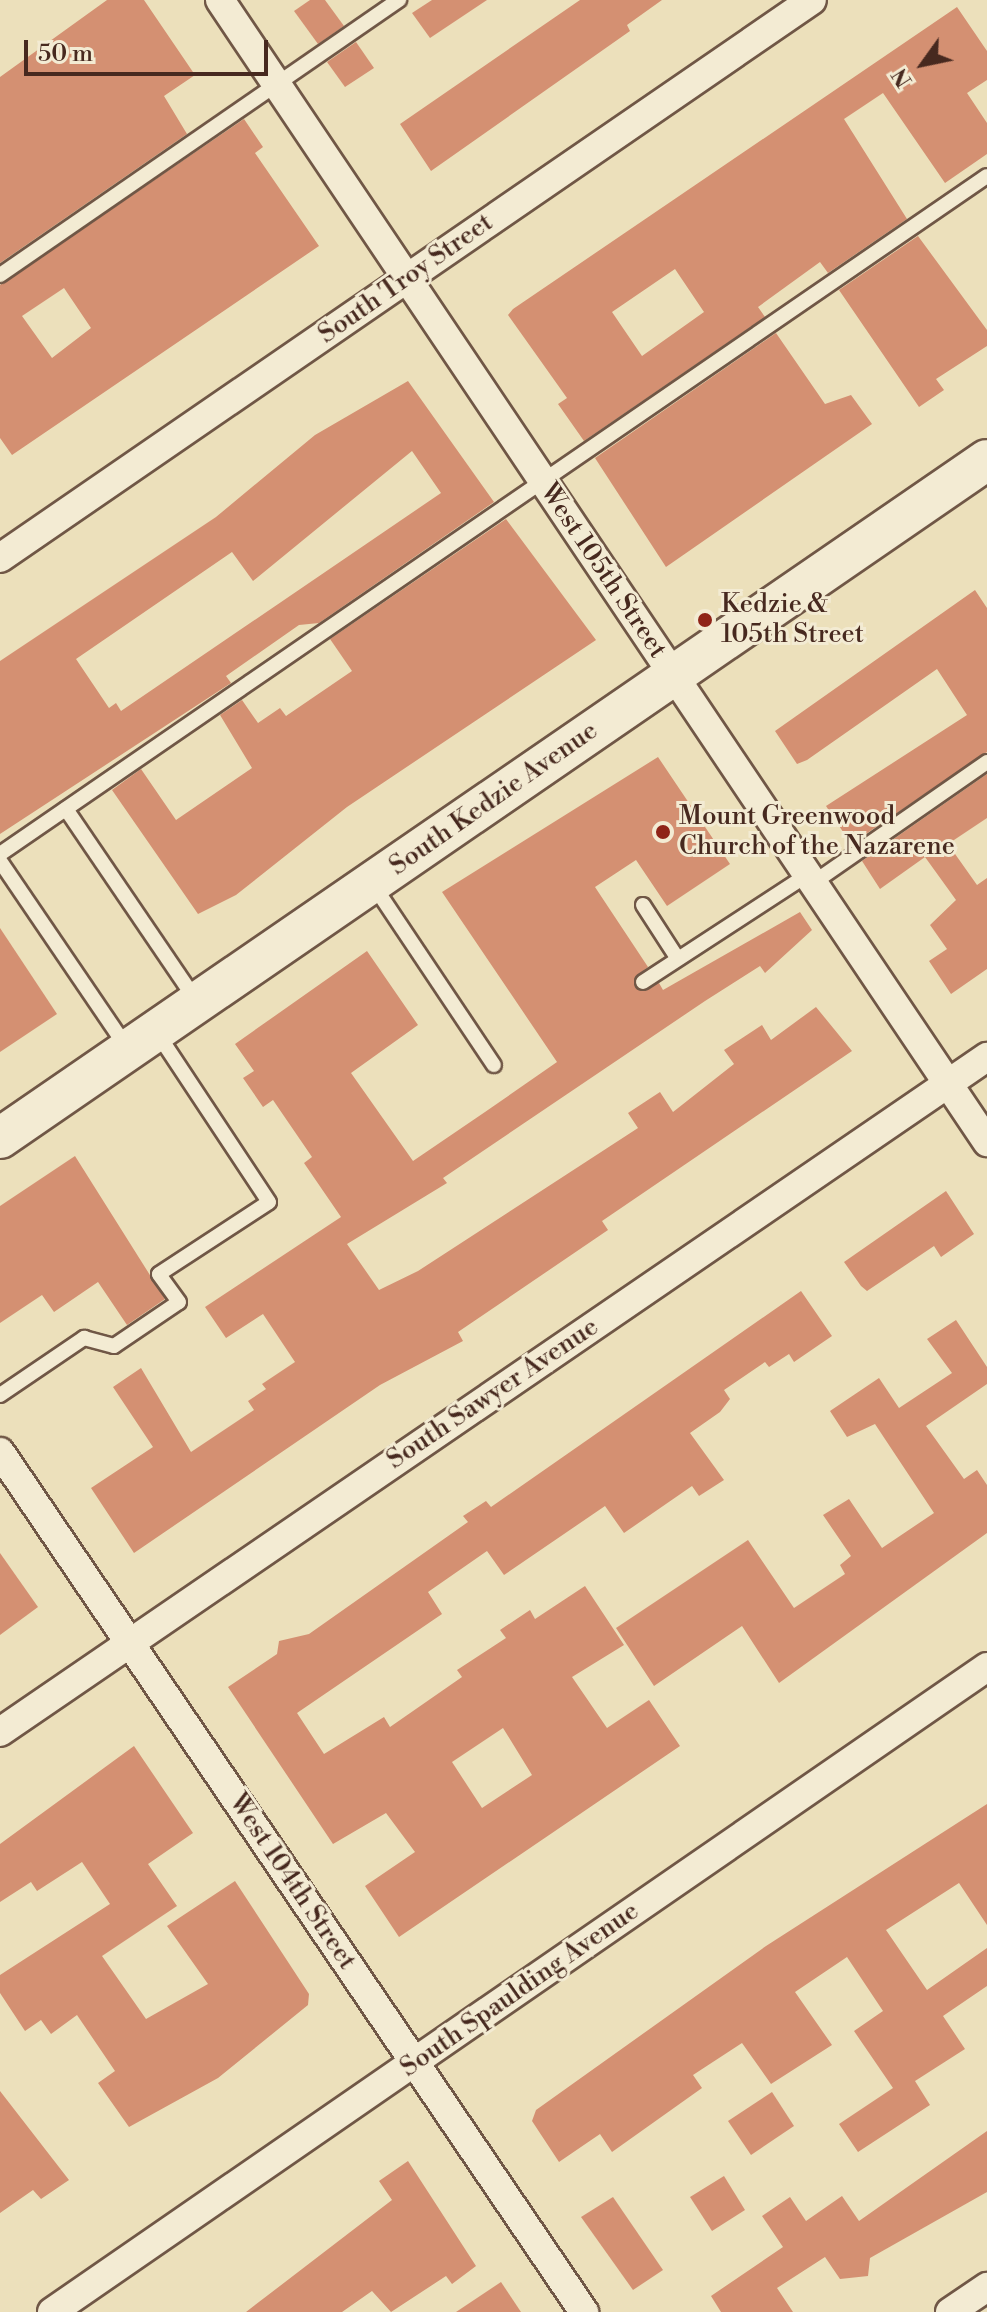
<!DOCTYPE html>
<html>
<head>
<meta charset="utf-8">
<style>
  body { margin:0 }
  #map { position:relative; width:987px; height:2312px; overflow:hidden; background:#ece0bb; font-family:"Libre Bodoni",serif }
  div>[style] { position:absolute }
  .building>* { inset:0; background:#d49072 }
  .roads { filter:drop-shadow(2px 0 #705746) drop-shadow(-2px 0 #705746) drop-shadow(0 2px #705746) drop-shadow(0 -2px #705746) }
  .lane>* { height:14px; margin:-7px; padding:0 7px; transform-origin:7px; border-radius:7px; background:#f3ebd3 }
  .street>* { height:28px; margin:-14px; padding:0 14px; transform-origin:14px; border-radius:14px; background:#f3ebd3 }
  .secondary>* { height:40px; margin:-20px; padding:0 20px; transform-origin:20px; border-radius:20px; background:#f3ebd3 }
  .dots>* { width:22px; height:22px; translate:-50% -50%; box-sizing:border-box; border:4px solid #f3ebd3; border-radius:50% }
  span { translate:-50% -50%; white-space:nowrap; text-align:center; line-height:1.15; -webkit-text-stroke:6px #f3ebd3; paint-order:stroke }
  .street-label { font-size:26px; color:#47291f }
  .poi-label { font-size:26px; color:#47291f }
  .left { translate:0 -50%; text-align:left }
  .north { position:absolute; left:883px; top:24px; width:80px; height:80px; -webkit-text-stroke:6px #f3ebd3; paint-order:stroke; rotate:237deg; font-size:22px; font-weight:700; line-height:32px; text-align:center; color:#47291f }
  .north::after { content:''; display:block; margin:auto; width:28px; height:36px; background:#47291f; clip-path:polygon(50% 0,100% 100%,50% 72%,0 100%) }
  .scale { position:absolute; left:24px; top:40px; width:244px; height:36px; box-sizing:border-box; border:4px solid #47291f; border-top:0; padding-left:10px; font-size:24px; line-height:28px; white-space:nowrap; color:#47291f; -webkit-text-stroke:6px #f3ebd3; paint-order:stroke }
</style>
</head>
<body>
<div id="map">
  <div class="building">
    <div style="clip-path:polygon(107px 0,144px 0,195px 75px,164px 96px,187px 134px,0 263px,0 77px)"></div>
    <div style="clip-path:polygon(310px 0,325px 0,344px 26px,318px 44px,294px 11px)"></div>
    <div style="clip-path:polygon(432px 0,487px 0,430px 38px,412px 13px)"></div>
    <div style="clip-path:polygon(580px 0,662px 0,627px 25px,630px 31px,431px 171px,400px 124px)"></div>
    <div style="clip-path:polygon(evenodd,957px 7px,987px 51px,987px 80px,967px 93px,987px 123px,987px 154px,945px 183px,883px 93px,844px 119px,907px 219px,828px 273px,820px 262px,758px 307px,765px 317px,584px 441px,558px 404px,567px 398px,508px 315px,513px 309px,957px 7px,675px 269px,704px 312px,642px 356px,612px 312px,675px 269px)"></div>
    <div style="clip-path:polygon(356px 42px,374px 68px,345px 87px,327px 62px)"></div>
    <div style="clip-path:polygon(evenodd,244px 119px,263px 147px,255px 153px,319px 246px,12px 455px,0 438px,0 285px,244px 119px,64px 288px,91px 328px,52px 358px,22px 316px,64px 288px)"></div>
    <div style="clip-path:polygon(918px 236px,987px 330px,987px 346px,936px 379px,944px 390px,919px 407px,839px 290px)"></div>
    <div style="clip-path:polygon(776px 333px,825px 404px,851px 395px,872px 424px,666px 567px,595px 458px)"></div>
    <div style="clip-path:polygon(evenodd,408px 381px,494px 502px,319px 623px,299px 625px,226px 676px,231px 683px,0 834px,0 661px,216px 517px,315px 435px,408px 381px,412px 451px,441px 493px,121px 711px,116px 703px,109px 708px,76px 659px,232px 552px,253px 581px,412px 451px)"></div>
    <div style="clip-path:polygon(506px 519px,596px 640px,347px 807px,236px 895px,198px 914px,112px 790px,141px 769px,176px 820px,252px 768px,220px 715px,242px 700px,258px 723px,280px 708px,286px 716px,352px 671px,330px 639px)"></div>
    <div style="clip-path:polygon(975px 590px,987px 608px,987px 752px,851px 844px,826px 806px,967px 715px,937px 669px,807px 760px,797px 764px,775px 731px)"></div>
    <div style="clip-path:polygon(658px 757px,730px 864px,667px 906px,636px 860px,595px 887px,648px 967px,635px 977px,635px 988px,659px 983px,663px 990px,800px 912px,812px 930px,765px 973px,760px 966px,705px 1001px,443px 1178px,447px 1183px,347px 1244px,379px 1290px,418px 1271px,638px 1128px,628px 1113px,660px 1092px,673px 1112px,734px 1064px,724px 1050px,762px 1025px,771px 1040px,816px 1007px,852px 1051px,602px 1221px,608px 1230px,458px 1332px,463px 1341px,380px 1385px,134px 1553px,91px 1488px,153px 1447px,113px 1387px,141px 1368px,191px 1452px,254px 1410px,248px 1401px,266px 1389px,262px 1384px,295px 1362px,263px 1314px,226px 1338px,205px 1307px,341px 1217px,304px 1163px,312px 1157px,273px 1100px,263px 1107px,243px 1078px,254px 1071px,235px 1044px,367px 951px,418px 1025px,351px 1073px,413px 1161px,485px 1112px,557px 1062px,442px 892px)"></div>
    <div style="clip-path:polygon(987px 774px,987px 818px,948px 844px,977px 885px,987px 878px,987px 969px,951px 994px,929px 961px,947px 949px,930px 925px,956px 900px,925px 857px,880px 889px,862px 861px)"></div>
    <div style="clip-path:polygon(0 928px,57px 1014px,0 1052px)"></div>
    <div style="clip-path:polygon(75px 1156px,165px 1299px,127px 1325px,98px 1282px,54px 1312px,42px 1295px,0 1323px,0 1206px)"></div>
    <div style="clip-path:polygon(946px 1191px,974px 1234px,941px 1257px,934px 1246px,867px 1291px,861px 1286px,844px 1262px)"></div>
    <div style="clip-path:polygon(evenodd,801px 1291px,832px 1336px,794px 1362px,789px 1354px,769px 1367px,765px 1362px,724px 1390px,730px 1399px,720px 1412px,690px 1433px,724px 1480px,699px 1496px,692px 1486px,624px 1533px,605px 1506px,504px 1575px,487px 1551px,428px 1592px,442px 1614px,297px 1713px,324px 1754px,384px 1717px,390px 1727px,462px 1677px,457px 1670px,506px 1638px,500px 1630px,530px 1610px,535px 1619px,585px 1586px,624px 1645px,572px 1677px,607px 1728px,649px 1700px,680px 1746px,399px 1937px,365px 1886px,415px 1852px,386px 1813px,333px 1844px,228px 1687px,277px 1654px,279px 1641px,309px 1634px,468px 1522px,463px 1516px,486px 1501px,491px 1507px,801px 1291px,503px 1728px,532px 1775px,482px 1808px,452px 1762px,503px 1728px)"></div>
    <div style="clip-path:polygon(956px 1320px,987px 1367px,987px 1384px,926px 1426px,964px 1479px,977px 1470px,987px 1485px,987px 1533px,779px 1683px,742px 1626px,654px 1686px,616px 1628px,748px 1540px,794px 1608px,845px 1574px,840px 1565px,851px 1556px,823px 1515px,849px 1499px,882px 1548px,934px 1513px,875px 1424px,847px 1437px,830px 1411px,879px 1378px,899px 1408px,952px 1373px,927px 1339px)"></div>
    <div style="clip-path:polygon(0 1553px,38px 1607px,0 1635px)"></div>
    <div style="clip-path:polygon(134px 1746px,193px 1833px,148px 1864px,177px 1906px,102px 1956px,146px 2019px,208px 1984px,167px 1926px,235px 1881px,309px 1994px,308px 2005px,218px 2078px,129px 2127px,98px 2083px,115px 2071px,77px 2015px,51px 2034px,41px 2020px,25px 2031px,0 1993px,0 1975px,110px 1904px,82px 1862px,37px 1891px,31px 1882px,0 1902px,0 1844px)"></div>
    <div style="clip-path:polygon(987px 1804px,987px 1925px,959px 1883px,886px 1930px,927px 1990px,987px 1948px,987px 1986px,943px 2016px,965px 2049px,915px 2081px,930px 2105px,858px 2152px,839px 2124px,893px 2088px,854px 2031px,883px 2011px,847px 1957px,795px 1992px,832px 2045px,771px 2084px,742px 2043px,693px 2075px,702px 2088px,612px 2152px,600px 2134px,559px 2162px,532px 2121px,536px 2110px,766px 1946px)"></div>
    <div style="clip-path:polygon(0 2091px,69px 2180px,41px 2199px,33px 2190px,0 2213px)"></div>
    <div style="clip-path:polygon(772px 2092px,794px 2126px,751px 2155px,728px 2121px)"></div>
    <div style="clip-path:polygon(987px 2131px,987px 2192px,870px 2258px,868px 2276px,840px 2279px,825px 2257px,777px 2288px,793px 2312px,721px 2312px,711px 2296px,783px 2247px,762px 2216px,790px 2197px,806px 2221px,842px 2196px,859px 2221px)"></div>
    <div style="clip-path:polygon(408px 2161px,476px 2266px,452px 2284px,446px 2276px,391px 2312px,372px 2291px,342px 2312px,246px 2312px,392px 2200px,379px 2181px)"></div>
    <div style="clip-path:polygon(724px 2176px,745px 2210px,712px 2231px,690px 2197px)"></div>
    <div style="clip-path:polygon(613px 2197px,663px 2270px,633px 2290px,581px 2217px)"></div>
    <div style="clip-path:polygon(501px 2282px,521px 2312px,456px 2312px)"></div>
  </div>
  <div class="roads">
    <div class="lane">
      <div style="left:0;top:275px;width:485px;rotate:-34.6deg"></div>
      <div style="left:66px;top:809px;width:230px;rotate:55.8deg"></div>
      <div style="left:0;top:854px;width:1197px;rotate:-34.49deg"></div>
      <div style="left:0;top:861px;width:227px;rotate:55.8deg"></div>
      <div style="left:372px;top:883px;width:219px;rotate:56.2deg"></div>
      <div style="left:813px;top:883px;width:212px;rotate:-34.8deg"></div>
      <div style="left:643px;top:905px;width:64px;rotate:57.1deg"></div>
      <div style="left:643px;top:982px;width:196px;rotate:-33.1deg"></div>
      <div style="left:0;top:1395px;width:102px;rotate:-34.2deg"></div>
      <div style="left:84px;top:1338px;width:31px;rotate:15deg"></div>
      <div style="left:114px;top:1346px;width:78px;rotate:-34.1deg"></div>
      <div style="left:179px;top:1302px;width:34px;rotate:-126deg"></div>
      <div style="left:159px;top:1274px;width:131px;rotate:-33.2deg"></div>
      <div style="left:269px;top:1202px;width:201px;rotate:-123.5deg"></div>
    </div>
    <div class="street">
      <div style="left:220px;top:0;width:1376px;rotate:56.11deg"></div>
      <div style="left:0;top:558px;width:985px;rotate:-34.5deg"></div>
      <div style="left:0;top:1452px;width:1040px;rotate:55.82deg"></div>
      <div style="left:0;top:1732px;width:1196px;rotate:-34.37deg"></div>
      <div style="left:52px;top:2312px;width:1136px;rotate:-34.6deg"></div>
      <div style="left:950px;top:2312px;width:45px;rotate:-34deg"></div>
    </div>
    <div class="secondary">
      <div style="left:0;top:1138px;width:1197px;rotate:-34.49deg"></div>
    </div>
  </div>
  <div class="dots">
    <div style="left:705px;top:620px;background:#8f2418"></div>
    <div style="left:663px;top:832px;background:#8f2418"></div>
  </div>
  <div class="street-label">
    <span style="left:406px;top:279px;rotate:-35deg">South Troy Street</span>
    <span style="left:603px;top:571px;rotate:56deg">West 105th Street</span>
    <span style="left:494px;top:799px;rotate:-35deg">South Kedzie Avenue</span>
    <span style="left:493px;top:1394px;rotate:-34deg">South Sawyer Avenue</span>
    <span style="left:292px;top:1882px;rotate:56deg">West 104th Street</span>
    <span style="left:520px;top:1990px;rotate:-35deg">South Spaulding Avenue</span>
  </div>
  <div class="poi-label">
    <span class="left" style="left:721px;top:620px">Kedzie &amp;<br>105th Street</span>
    <span class="left" style="left:679px;top:832px">Mount Greenwood<br>Church of the Nazarene</span>
  </div>
  <div class="north">N</div>
  <div class="scale">50 m</div>
</div>
</body>
</html>
